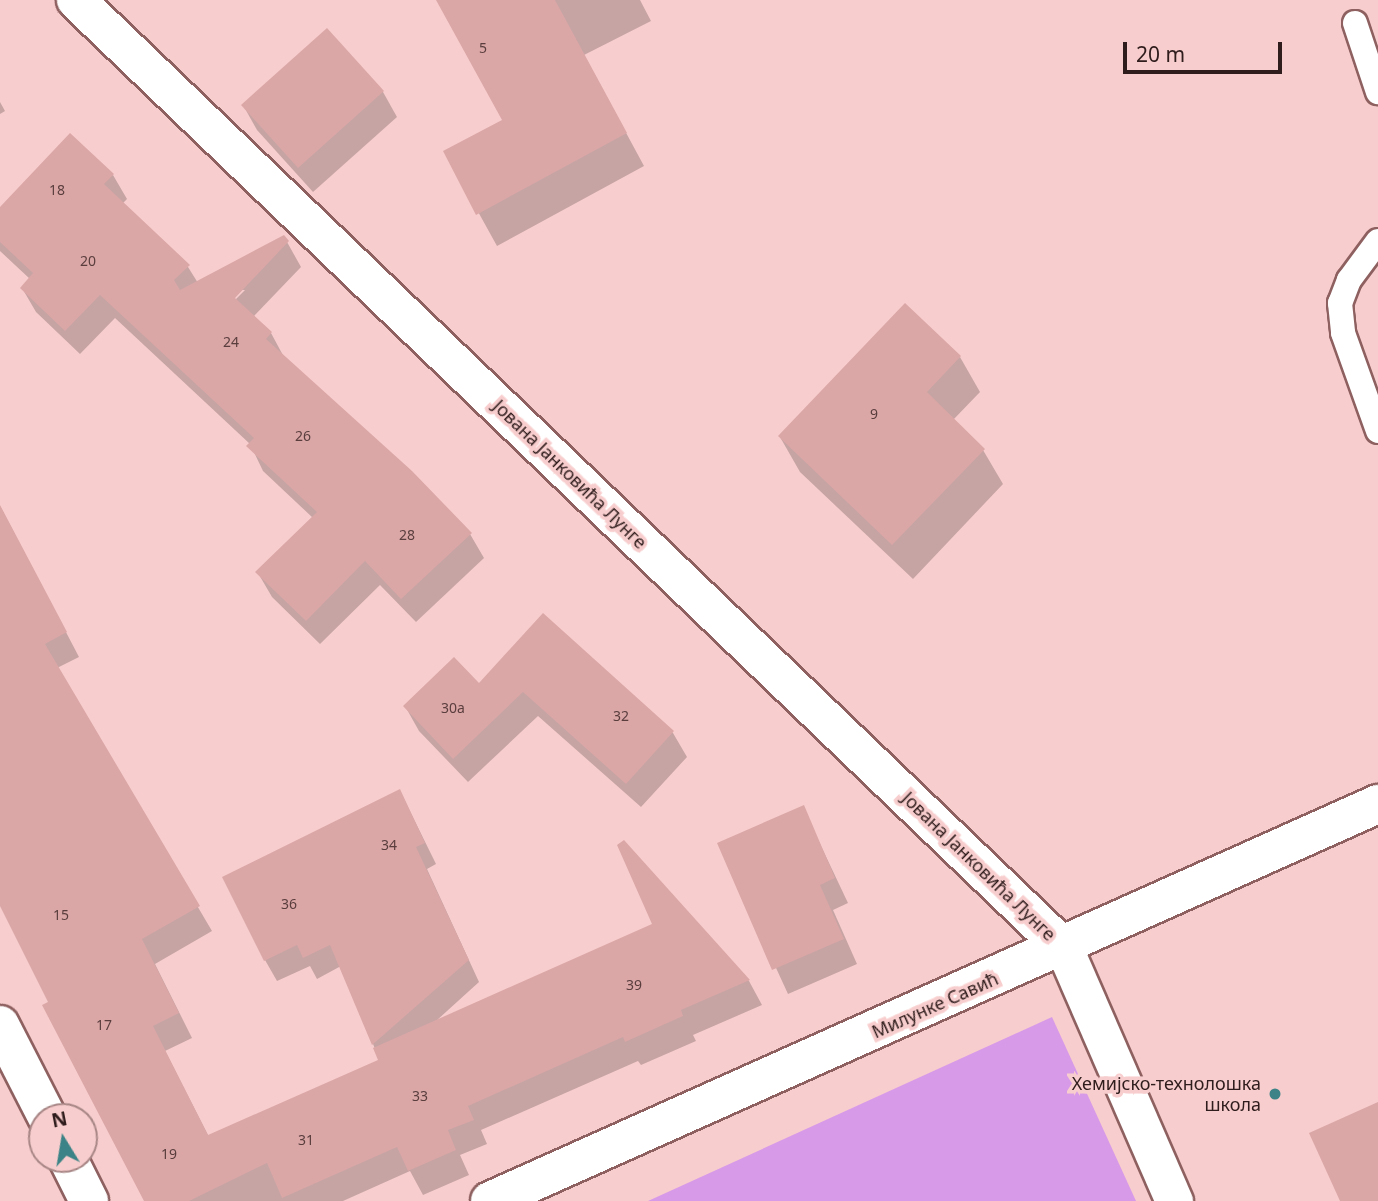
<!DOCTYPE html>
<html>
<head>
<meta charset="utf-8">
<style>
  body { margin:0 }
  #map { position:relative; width:1378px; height:1201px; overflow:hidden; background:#f8cdcd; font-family:"Noto Sans",sans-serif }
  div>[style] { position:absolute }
  .green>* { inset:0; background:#d79ae8 }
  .shadow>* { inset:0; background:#0003 }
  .building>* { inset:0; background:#daa6a6 }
  .roads { filter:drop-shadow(2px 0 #8e6060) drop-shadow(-2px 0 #8e6060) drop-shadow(0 2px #8e6060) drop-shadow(0 -2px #8e6060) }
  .service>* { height:24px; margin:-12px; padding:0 12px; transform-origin:12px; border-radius:12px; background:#fff }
  .pedestrian>* { height:37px; margin:-18.5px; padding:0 18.5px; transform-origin:18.5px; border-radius:18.5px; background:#fff }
  .minor>* { height:38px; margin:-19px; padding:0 19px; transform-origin:19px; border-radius:19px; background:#fff }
  .tertiary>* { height:38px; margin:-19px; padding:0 19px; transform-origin:19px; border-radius:19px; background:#fff }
  .dots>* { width:19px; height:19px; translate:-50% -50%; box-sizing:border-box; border:4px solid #f8cdcd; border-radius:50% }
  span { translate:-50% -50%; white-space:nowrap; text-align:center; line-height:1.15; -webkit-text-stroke:7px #f8cdcd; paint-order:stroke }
  .number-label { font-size:14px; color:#5a3e3e }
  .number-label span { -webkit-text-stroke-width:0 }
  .street-label { font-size:18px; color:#2f1c1c }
  .poi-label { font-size:18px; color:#2f1c1c }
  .right { translate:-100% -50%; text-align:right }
  .north { position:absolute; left:28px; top:1103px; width:70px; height:70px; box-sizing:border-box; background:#f8cdcd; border:2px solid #a88686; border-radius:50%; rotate:349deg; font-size:19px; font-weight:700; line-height:28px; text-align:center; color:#2f1c1c }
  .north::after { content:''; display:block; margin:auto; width:24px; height:32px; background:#3b8386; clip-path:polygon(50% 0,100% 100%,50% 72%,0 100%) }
  .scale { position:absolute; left:1123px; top:42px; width:159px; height:32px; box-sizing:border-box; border:4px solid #2f1c1c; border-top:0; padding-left:9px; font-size:21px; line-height:24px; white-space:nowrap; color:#2f1c1c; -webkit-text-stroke:5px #f8cdcd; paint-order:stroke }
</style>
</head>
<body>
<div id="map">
  <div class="green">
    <div style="clip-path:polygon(1052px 1017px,1136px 1201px,648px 1201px)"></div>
  </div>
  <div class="shadow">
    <div style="clip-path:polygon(438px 0,640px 0,651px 21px,584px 55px,644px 166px,497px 246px,445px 152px,504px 121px)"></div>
    <div style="clip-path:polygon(327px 30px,383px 92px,397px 117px,313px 192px,257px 130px,243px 105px)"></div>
    <div style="clip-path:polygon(0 102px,5px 111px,0 114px)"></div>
    <div style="clip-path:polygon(evenodd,113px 175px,127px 199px,122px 204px,188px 267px,198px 283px,287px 242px,301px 267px,253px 317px,271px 333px,285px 359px,470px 534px,484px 558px,416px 622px,380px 585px,320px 644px,272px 597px,258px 573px,313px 518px,263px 471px,250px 444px,115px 318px,80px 354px,36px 312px,22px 288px,30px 279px,0 251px,0 209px,113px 175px,240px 290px,245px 290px,230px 305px,240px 290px)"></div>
    <div style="clip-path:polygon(960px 357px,980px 392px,953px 420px,983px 450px,1003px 484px,913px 579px,800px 472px,780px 437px)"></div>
    <div style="clip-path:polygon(0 506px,79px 657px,57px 668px,212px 931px,155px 964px,192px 1038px,165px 1051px,209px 1137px,380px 1061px,341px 966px,317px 979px,310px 966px,277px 981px,265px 960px,400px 791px,436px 864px,427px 869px,479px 982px,436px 1021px,654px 925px,623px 842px,749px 981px,762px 1005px,693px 1035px,696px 1041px,641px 1065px,638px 1061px,481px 1130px,487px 1144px,460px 1155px,469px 1175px,423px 1195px,410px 1171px,343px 1201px,146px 1201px,0 902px)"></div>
    <div style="clip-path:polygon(543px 615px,673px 733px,687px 757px,641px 807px,538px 716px,468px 782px,419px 731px,405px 706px,479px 686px)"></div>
    <div style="clip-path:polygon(803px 808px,848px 903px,833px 910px,857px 964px,788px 994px,719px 844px)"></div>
  </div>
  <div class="building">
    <div style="clip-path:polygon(436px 0,555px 0,627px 133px,476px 215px,443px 151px,502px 120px)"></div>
    <div style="clip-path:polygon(327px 28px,384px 91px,298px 168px,241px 105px)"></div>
    <div style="clip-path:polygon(70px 133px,114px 174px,104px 184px,190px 265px,174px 280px,180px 290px,284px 235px,289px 241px,235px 298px,272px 332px,266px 339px,412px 471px,472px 533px,401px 599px,365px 561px,306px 621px,255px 572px,317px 512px,246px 446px,254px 438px,100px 295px,65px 331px,20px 288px,33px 273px,0 242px,0 207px)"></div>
    <div style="clip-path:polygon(905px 303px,961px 356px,927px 392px,985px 449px,892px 545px,778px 436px)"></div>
    <div style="clip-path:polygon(0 505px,67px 632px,45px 644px,200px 906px,142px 939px,179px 1013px,153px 1026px,208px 1135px,378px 1060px,373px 1048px,652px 924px,617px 845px,624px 840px,750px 980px,681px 1010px,683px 1016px,625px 1042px,623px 1037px,468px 1106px,474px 1120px,448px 1130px,456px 1150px,408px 1171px,397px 1147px,282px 1198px,267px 1163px,189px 1201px,144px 1201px,42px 1005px,48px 1002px,0 906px)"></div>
    <div style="clip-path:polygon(543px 613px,674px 731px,626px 784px,523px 692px,453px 759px,403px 706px,454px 657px,479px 683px)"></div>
    <div style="clip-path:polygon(400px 789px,425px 843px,416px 847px,469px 960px,372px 1045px,330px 945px,303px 958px,297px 945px,264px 961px,222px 877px)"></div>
    <div style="clip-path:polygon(804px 805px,835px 878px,820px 885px,844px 939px,772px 970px,717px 843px)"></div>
    <div style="clip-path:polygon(1378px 1102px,1378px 1201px,1340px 1201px,1309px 1133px)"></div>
  </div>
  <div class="roads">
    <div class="service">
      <div style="left:1355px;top:23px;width:73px;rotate:71.6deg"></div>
      <div style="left:1378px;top:241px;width:49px;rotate:126.6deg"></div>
      <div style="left:1349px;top:280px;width:25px;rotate:111deg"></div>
      <div style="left:1340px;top:303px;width:30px;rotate:84deg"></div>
      <div style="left:1343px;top:333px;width:104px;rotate:70.3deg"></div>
    </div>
    <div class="pedestrian">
      <div style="left:1064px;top:948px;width:276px;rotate:66.5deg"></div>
    </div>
    <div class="minor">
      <div style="left:76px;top:0;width:1369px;rotate:43.82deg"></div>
      <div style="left:0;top:1025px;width:103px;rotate:62.9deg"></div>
      <div style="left:68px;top:1159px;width:47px;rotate:63.4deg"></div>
    </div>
    <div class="tertiary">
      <div style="left:490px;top:1201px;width:973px;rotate:-24.09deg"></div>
    </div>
  </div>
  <div class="dots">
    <div style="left:1275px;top:1094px;background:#3b8386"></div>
  </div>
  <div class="number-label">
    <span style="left:483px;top:48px">5</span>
    <span style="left:57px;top:190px">18</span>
    <span style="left:88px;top:261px">20</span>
    <span style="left:231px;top:342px">24</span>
    <span style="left:874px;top:414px">9</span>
    <span style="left:303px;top:436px">26</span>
    <span style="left:407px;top:535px">28</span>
    <span style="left:453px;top:708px">30a</span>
    <span style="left:621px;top:716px">32</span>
    <span style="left:389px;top:845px">34</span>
    <span style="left:289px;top:904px">36</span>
    <span style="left:61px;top:915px">15</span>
    <span style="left:634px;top:985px">39</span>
    <span style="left:104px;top:1025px">17</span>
    <span style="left:420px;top:1096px">33</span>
    <span style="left:306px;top:1140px">31</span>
    <span style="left:169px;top:1154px">19</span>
  </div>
  <div class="street-label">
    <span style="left:570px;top:474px;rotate:44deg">Јована Јанковића Лунге</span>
    <span style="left:979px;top:866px;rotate:44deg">Јована Јанковића Лунге</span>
    <span style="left:935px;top:1005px;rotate:-24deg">Милунке Савић</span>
  </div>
  <div class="poi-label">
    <span class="right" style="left:1261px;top:1094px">Хемијско-технолошка<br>школа</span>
  </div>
  <div class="north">N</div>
  <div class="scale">20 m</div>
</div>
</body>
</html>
